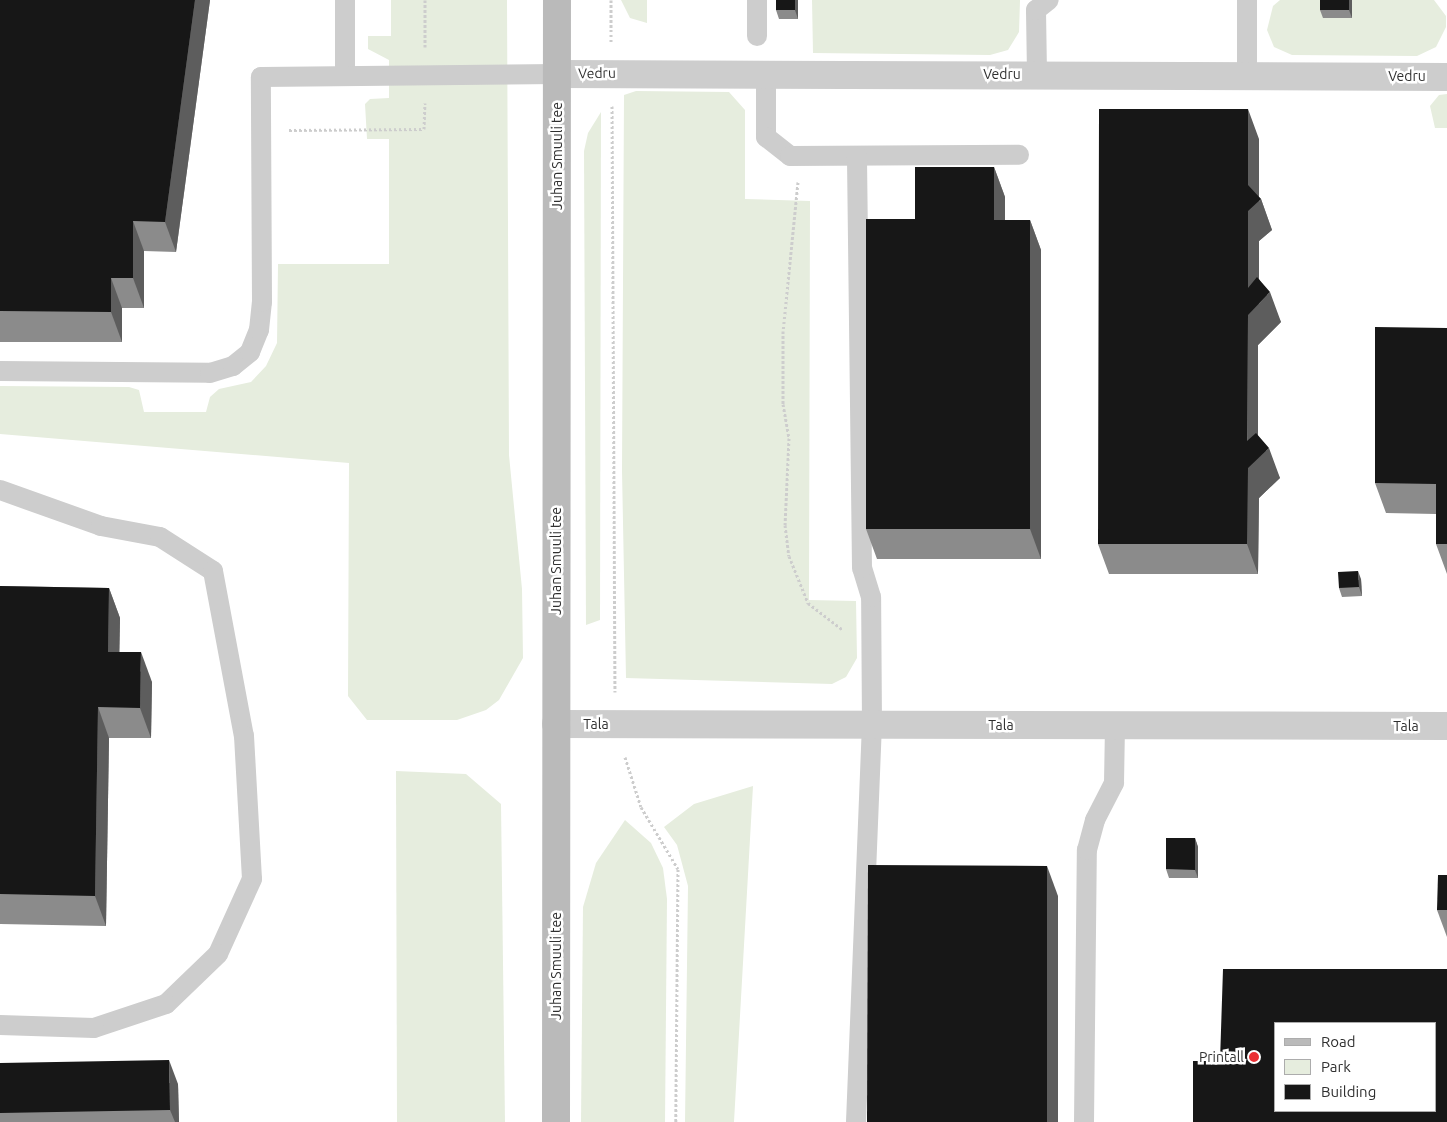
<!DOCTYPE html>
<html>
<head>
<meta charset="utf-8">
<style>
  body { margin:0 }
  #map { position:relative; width:1447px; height:1122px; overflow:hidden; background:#fff; font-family:Ubuntu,sans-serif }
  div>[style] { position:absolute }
  .green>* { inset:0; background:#e6edde }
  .path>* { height:3px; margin-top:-1.5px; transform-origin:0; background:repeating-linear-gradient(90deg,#cdcdcd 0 2.5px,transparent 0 5px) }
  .service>* { height:20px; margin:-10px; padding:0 10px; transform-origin:10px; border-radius:10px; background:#cdcdcd }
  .minor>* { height:28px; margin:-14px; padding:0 14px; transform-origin:14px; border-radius:14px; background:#cdcdcd }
  .secondary>* { height:28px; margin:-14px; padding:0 14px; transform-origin:14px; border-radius:14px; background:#bababa }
  .wall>* { inset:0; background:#8b8b8b }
  .shaded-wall>* { inset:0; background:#5d5d5d }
  .building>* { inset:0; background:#171717 }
  .dots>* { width:14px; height:14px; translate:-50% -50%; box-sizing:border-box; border:2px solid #fff; border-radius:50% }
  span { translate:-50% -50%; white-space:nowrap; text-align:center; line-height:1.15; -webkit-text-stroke:5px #fff; paint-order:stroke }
  .street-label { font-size:14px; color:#303030 }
  .poi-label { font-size:14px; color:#303030 }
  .right { translate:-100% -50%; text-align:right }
  .legend { position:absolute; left:1274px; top:1022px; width:162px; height:90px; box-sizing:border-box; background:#fff; border:1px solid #acacac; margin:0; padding:6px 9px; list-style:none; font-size:15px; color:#303030 }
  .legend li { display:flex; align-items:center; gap:10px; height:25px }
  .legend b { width:25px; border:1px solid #acacac }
</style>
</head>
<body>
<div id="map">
  <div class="green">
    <div style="clip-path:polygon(391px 0,507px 0,509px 455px,522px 589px,523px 658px,499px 700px,486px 710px,457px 720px,367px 720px,348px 696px,349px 463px,0 434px,0 386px,129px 387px,139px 390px,144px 412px,206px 412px,210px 397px,219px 389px,251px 382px,266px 366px,277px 343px,278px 264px,389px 264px,389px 139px,367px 139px,365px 104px,370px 99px,389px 98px,389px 60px,368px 49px,368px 36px,391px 36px)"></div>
    <div style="clip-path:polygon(621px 0,647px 0,647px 23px,630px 18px)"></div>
    <div style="clip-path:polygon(812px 0,1020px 0,1019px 32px,1008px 50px,990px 55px,813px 53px)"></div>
    <div style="clip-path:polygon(1280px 0,1434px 0,1446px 16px,1446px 27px,1436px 47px,1417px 56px,1292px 55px,1274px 47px,1267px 30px,1273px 6px)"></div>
    <div style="clip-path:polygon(636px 91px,729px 92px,745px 110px,745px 199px,810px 201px,809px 600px,856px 601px,857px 658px,846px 677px,832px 684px,626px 678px,622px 471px,624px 95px)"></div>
    <div style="clip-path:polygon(1447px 94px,1447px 128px,1435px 128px,1430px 106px,1439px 95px)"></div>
    <div style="clip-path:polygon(601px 112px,600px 620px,586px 625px,584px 151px,588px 133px)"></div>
    <div style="clip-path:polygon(396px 771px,466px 774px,501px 804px,505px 1122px,397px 1122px)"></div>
    <div style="clip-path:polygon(753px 786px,734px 1122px,685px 1122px,688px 886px,677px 845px,664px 827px,694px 804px)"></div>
    <div style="clip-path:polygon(625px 820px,651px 843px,663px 868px,667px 899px,665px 1122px,581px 1122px,583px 907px,596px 863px)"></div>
  </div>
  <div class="path">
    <div style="left:425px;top:0;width:47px;rotate:90deg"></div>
    <div style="left:611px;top:42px;width:42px;rotate:-90deg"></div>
    <div style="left:612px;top:106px;width:586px;rotate:89.71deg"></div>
    <div style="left:289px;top:130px;width:135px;rotate:-0.4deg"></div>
    <div style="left:424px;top:129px;width:26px;rotate:-88deg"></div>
    <div style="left:798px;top:182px;width:150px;rotate:95.7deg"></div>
    <div style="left:783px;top:331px;width:73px;rotate:90deg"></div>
    <div style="left:783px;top:404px;width:35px;rotate:80deg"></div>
    <div style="left:789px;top:438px;width:87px;rotate:92.6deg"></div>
    <div style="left:785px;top:525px;width:31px;rotate:83deg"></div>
    <div style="left:789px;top:556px;width:51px;rotate:68deg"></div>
    <div style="left:808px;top:603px;width:44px;rotate:37.6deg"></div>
    <div style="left:625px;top:757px;width:52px;rotate:72.3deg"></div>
    <div style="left:641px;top:807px;width:72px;rotate:59.2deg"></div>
    <div style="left:678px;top:869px;width:253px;rotate:90.5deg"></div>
  </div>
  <div class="service">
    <div style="left:345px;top:0;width:76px;rotate:90deg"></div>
    <div style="left:1247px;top:0;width:75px;rotate:90deg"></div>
    <div style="left:757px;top:36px;width:36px;rotate:-90deg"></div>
    <div style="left:766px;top:72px;width:65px;rotate:90deg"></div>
    <div style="left:766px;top:137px;width:31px;rotate:38deg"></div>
    <div style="left:790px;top:156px;width:229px;rotate:-0.3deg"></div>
    <div style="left:1037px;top:74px;width:64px;rotate:-90.9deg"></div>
    <div style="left:1036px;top:10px;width:16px;rotate:-38deg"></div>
    <div style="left:0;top:371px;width:210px;rotate:0.5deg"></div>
    <div style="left:210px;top:373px;width:24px;rotate:-17deg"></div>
    <div style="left:233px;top:366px;width:22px;rotate:-39deg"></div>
    <div style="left:250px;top:352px;width:24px;rotate:-68deg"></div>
    <div style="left:259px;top:330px;width:28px;rotate:-84deg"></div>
    <div style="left:262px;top:302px;width:225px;rotate:-90.3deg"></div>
    <div style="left:261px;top:77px;width:296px;rotate:-0.6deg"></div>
    <div style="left:0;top:490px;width:107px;rotate:19.6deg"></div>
    <div style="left:101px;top:526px;width:60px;rotate:10.6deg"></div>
    <div style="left:160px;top:537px;width:63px;rotate:32.7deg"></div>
    <div style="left:213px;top:571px;width:168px;rotate:79.4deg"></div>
    <div style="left:244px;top:736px;width:143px;rotate:86.8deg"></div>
    <div style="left:252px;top:879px;width:82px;rotate:114.4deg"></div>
    <div style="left:218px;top:954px;width:72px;rotate:136.1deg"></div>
    <div style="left:166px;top:1004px;width:76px;rotate:161.6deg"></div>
    <div style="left:94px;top:1028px;width:94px;rotate:-178.2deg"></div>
    <div style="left:856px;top:1122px;width:397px;rotate:-87.7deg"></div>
    <div style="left:872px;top:725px;width:128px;rotate:-90.4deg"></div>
    <div style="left:871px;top:597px;width:30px;rotate:-107deg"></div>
    <div style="left:862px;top:568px;width:412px;rotate:-90.7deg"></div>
    <div style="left:1084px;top:1122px;width:272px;rotate:-89.4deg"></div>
    <div style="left:1087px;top:850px;width:31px;rotate:-75deg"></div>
    <div style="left:1095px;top:820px;width:42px;rotate:-62.8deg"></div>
    <div style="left:1114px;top:783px;width:58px;rotate:-89deg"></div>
  </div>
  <div class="minor">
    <div style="left:557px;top:74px;width:890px;rotate:0.19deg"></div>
    <div style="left:556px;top:724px;width:891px;rotate:0.13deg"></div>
  </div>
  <div class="secondary">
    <div style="left:556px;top:1122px;width:1122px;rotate:-89.95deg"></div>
  </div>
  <div class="wall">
    <div style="clip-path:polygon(0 0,210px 0,176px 252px,144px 251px,144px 308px,122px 308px,122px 342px,0 342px)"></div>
    <div style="clip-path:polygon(776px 0,798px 0,798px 19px,779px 19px,776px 10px)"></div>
    <div style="clip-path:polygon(1352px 0,1352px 18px,1323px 18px,1320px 10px)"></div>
    <div style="clip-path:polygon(1259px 139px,1259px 197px,1261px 199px,1272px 230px,1259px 241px,1259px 279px,1281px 322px,1258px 345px,1258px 436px,1280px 478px,1259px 498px,1258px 574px,1109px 574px,1098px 544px)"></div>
    <div style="clip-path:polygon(994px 167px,1005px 197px,1005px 220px,1030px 220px,1041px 250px,1041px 559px,877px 559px,866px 529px,915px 219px)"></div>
    <div style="clip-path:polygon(1447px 328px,1447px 574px,1436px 544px,1436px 514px,1386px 513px,1375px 483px)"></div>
    <div style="clip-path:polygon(1361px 579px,1362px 596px,1342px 597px,1339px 588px)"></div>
    <div style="clip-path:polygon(0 586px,109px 588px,120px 618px,119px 652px,152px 682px,151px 738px,109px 738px,106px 926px,0 924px)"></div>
    <div style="clip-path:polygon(1195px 838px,1198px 847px,1198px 878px,1169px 878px,1166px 869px)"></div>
    <div style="clip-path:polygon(1447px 875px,1447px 937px,1437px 910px)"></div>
    <div style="clip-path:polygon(0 1063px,178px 1084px,179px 1122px,0 1122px)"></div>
  </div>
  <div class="shaded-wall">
    <div style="clip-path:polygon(195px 0,210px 0,176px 252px,165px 222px)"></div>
    <div style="clip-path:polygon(795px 0,798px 0,798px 19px,795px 10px)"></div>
    <div style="clip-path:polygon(1349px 0,1352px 0,1352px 18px,1349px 10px)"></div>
    <div style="clip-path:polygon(1248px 109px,1259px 139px,1259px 202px,1261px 199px,1272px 230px,1259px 241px,1259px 304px,1270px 292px,1281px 322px,1258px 345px,1258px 458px,1269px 448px,1280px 478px,1259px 498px,1258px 574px,1247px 544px)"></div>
    <div style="clip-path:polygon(994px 167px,1005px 197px,1005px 250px,994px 220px)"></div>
    <div style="clip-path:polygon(1030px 220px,1041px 250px,1041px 559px,1030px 529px)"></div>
    <div style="clip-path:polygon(133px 221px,144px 251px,144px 308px,133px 278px)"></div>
    <div style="clip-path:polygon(111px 278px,122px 308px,122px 342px,111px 312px)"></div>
    <div style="clip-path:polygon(1358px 571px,1361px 579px,1362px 596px,1359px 587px)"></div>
    <div style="clip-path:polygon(109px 588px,120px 618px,119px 682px,108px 652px)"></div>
    <div style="clip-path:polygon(141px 652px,152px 682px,151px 738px,140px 708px)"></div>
    <div style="clip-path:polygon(98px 707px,109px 738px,106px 926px,95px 896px)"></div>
    <div style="clip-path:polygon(1195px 838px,1198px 847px,1198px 878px,1195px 870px)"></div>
    <div style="clip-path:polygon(1047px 866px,1058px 896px,1058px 1122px,1047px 1122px)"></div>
    <div style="clip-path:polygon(169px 1060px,178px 1084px,179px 1122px,175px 1122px,170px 1110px)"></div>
  </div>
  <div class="building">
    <div style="clip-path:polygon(0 0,195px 0,165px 222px,133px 221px,133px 278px,111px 278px,111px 312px,0 311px)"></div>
    <div style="clip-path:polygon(776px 0,795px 0,795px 10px,776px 10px)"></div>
    <div style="clip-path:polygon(1320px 0,1349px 0,1349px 10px,1320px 10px)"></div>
    <div style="clip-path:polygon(1099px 109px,1248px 109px,1248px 185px,1261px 199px,1248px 211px,1248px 288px,1257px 277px,1270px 292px,1248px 315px,1247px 441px,1256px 433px,1269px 448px,1248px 468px,1247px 544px,1098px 544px)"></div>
    <div style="clip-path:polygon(915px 167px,994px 167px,994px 220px,1030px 220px,1030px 529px,866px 529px,866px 219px,915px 219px)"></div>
    <div style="clip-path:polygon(1375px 327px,1447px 328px,1447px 544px,1436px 544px,1436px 484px,1375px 483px)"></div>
    <div style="clip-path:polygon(1358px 571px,1359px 587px,1339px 588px,1338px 572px)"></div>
    <div style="clip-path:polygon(0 586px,109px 588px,108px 652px,141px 652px,140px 708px,98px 707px,95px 896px,0 894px)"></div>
    <div style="clip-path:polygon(1166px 838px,1195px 838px,1195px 870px,1166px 869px)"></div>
    <div style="clip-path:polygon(868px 865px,1047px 866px,1047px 1122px,867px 1122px)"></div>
    <div style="clip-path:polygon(1438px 875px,1447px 875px,1447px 910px,1437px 910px)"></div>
    <div style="clip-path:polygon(evenodd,1223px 969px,1447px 969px,1447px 1122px,1193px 1122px,1193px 1061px,1220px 1061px,1223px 969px,1276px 1023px,1436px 1023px,1436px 1111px,1276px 1111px,1276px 1023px)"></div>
    <div style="clip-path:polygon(169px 1060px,170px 1110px,0 1113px,0 1063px)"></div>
  </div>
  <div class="dots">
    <div style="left:1254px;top:1057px;background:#ea3034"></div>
  </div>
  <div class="street-label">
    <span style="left:597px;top:73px;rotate:-1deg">Vedru</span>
    <span style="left:1002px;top:74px">Vedru</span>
    <span style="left:1407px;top:76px">Vedru</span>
    <span style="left:557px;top:156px;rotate:-90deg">Juhan Smuuli tee</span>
    <span style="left:556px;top:561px;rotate:-90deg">Juhan Smuuli tee</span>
    <span style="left:596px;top:724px">Tala</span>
    <span style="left:1001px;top:725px">Tala</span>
    <span style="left:1406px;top:726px">Tala</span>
    <span style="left:556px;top:966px;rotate:-90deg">Juhan Smuuli tee</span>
  </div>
  <div class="poi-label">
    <span class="right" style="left:1244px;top:1057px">Printall</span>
  </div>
  <ul class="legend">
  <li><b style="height:6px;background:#bababa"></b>Road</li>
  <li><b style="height:14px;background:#e6edde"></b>Park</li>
  <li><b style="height:14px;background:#171717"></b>Building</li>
  </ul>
</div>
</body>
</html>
